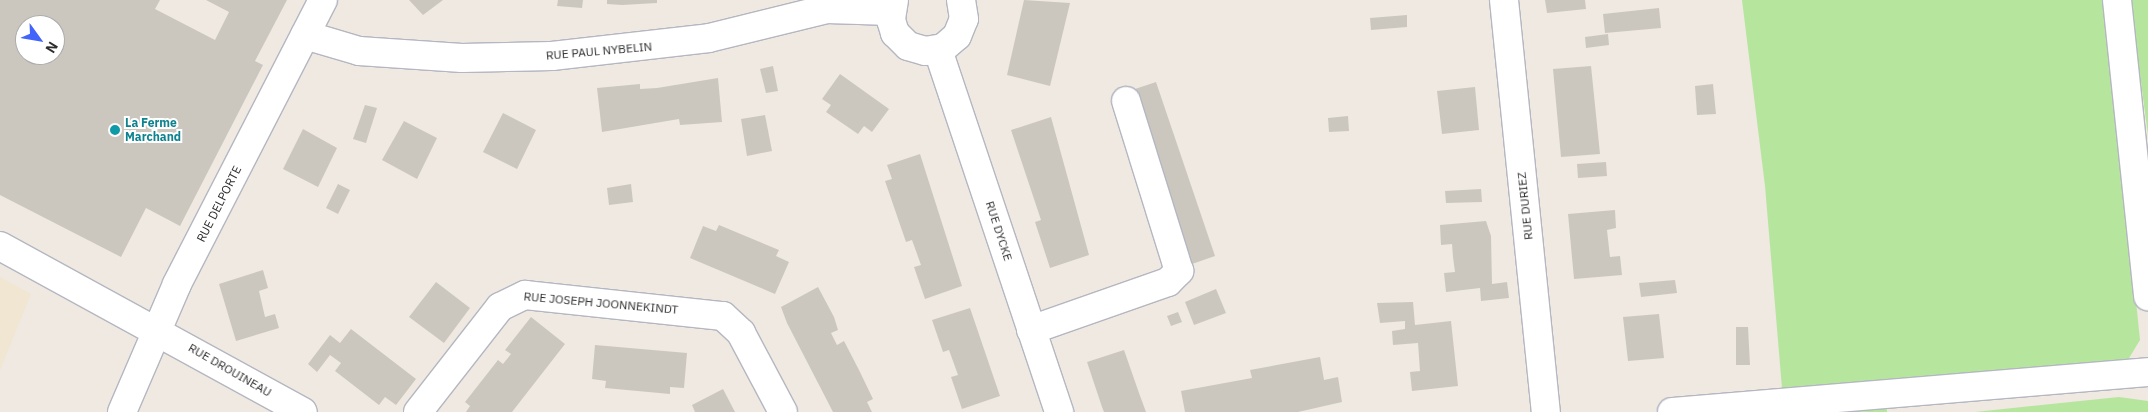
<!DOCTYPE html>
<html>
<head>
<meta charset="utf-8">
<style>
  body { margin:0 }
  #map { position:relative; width:2148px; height:412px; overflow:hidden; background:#efe9e1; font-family:"IBM Plex Sans",sans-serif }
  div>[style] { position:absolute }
  .education>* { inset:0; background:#f0e6d1 }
  .green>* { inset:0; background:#b6e59e }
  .building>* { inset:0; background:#cbc7bf }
  .roads { filter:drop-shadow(1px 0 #b4b7c1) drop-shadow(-1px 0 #b4b7c1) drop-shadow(0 1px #b4b7c1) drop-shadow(0 -1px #b4b7c1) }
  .minor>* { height:28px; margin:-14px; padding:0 14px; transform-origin:14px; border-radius:14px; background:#fff }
  .dots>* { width:14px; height:14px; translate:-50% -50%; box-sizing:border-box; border:2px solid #fff; border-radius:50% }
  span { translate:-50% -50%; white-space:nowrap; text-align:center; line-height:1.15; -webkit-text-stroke:4px #fff; paint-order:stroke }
  .street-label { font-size:12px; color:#2e2e2e }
  .culture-label { font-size:12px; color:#0d838f; font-weight:700 }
  .left { translate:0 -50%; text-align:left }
  .north { position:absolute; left:15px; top:15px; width:50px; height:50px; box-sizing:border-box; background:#fff; border:1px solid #ababab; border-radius:50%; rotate:122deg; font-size:14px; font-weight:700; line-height:20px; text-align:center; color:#2e2e2e }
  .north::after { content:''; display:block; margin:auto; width:18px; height:22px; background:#4264fb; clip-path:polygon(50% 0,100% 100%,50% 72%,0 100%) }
</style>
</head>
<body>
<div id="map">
  <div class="education">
    <div style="clip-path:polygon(0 277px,31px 294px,0 370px)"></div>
  </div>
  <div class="green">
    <div style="clip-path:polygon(1742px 0,2105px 0,2140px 340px,2123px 368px,1886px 383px,1887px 412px,1784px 412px,1765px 186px)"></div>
    <div style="clip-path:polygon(2130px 0,2148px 0,2148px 135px)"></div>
    <div style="clip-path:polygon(2119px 397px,2148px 401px,2148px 412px,1975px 412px)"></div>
  </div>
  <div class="building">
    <div style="clip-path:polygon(evenodd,0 0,160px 0,155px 9px,215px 40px,229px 12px,206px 0,287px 0,255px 61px,263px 65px,180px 226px,146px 208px,121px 257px,0 195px,0 0,25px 25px,55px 25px,55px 55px,25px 55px,25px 25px)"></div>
    <div style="clip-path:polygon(409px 0,443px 0,423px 15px)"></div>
    <div style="clip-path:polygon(558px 0,583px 0,582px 8px,557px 6px)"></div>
    <div style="clip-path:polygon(607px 0,657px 0,657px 3px,622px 5px,607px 4px)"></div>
    <div style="clip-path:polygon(1024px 0,1070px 3px,1050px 86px,1007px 75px)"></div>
    <div style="clip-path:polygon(1545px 0,1585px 0,1586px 9px,1547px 13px)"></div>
    <div style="clip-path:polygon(1659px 8px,1661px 28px,1605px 33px,1603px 14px)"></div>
    <div style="clip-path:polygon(1407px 15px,1407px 27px,1371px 30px,1370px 18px)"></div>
    <div style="clip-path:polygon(1608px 34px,1609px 45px,1586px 48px,1585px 37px)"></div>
    <div style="clip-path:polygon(773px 66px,778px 91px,766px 93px,760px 69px)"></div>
    <div style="clip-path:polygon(1591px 66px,1600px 154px,1561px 157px,1553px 69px)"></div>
    <div style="clip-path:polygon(840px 74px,889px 109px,872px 132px,864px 126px,858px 134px,826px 112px,831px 105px,822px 99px)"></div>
    <div style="clip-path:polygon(718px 78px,722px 122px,680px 125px,679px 119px,602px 132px,597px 88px,640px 84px,640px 89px,657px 88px)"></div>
    <div style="clip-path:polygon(1156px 82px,1215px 256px,1192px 264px,1132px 90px)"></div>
    <div style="clip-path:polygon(1713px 84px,1716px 114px,1697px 115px,1695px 86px)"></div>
    <div style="clip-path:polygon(1475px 87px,1479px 130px,1442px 134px,1437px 91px)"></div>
    <div style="clip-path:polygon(365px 105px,377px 108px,366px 143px,353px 139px)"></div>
    <div style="clip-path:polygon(503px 113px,536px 130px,517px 169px,483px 152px)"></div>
    <div style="clip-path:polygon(765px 115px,772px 151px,747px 156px,741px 119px)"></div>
    <div style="clip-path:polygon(1348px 116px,1349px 131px,1329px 132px,1328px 118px)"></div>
    <div style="clip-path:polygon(1051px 117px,1089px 255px,1050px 268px,1035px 222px,1041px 220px,1011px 130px)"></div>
    <div style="clip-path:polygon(404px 121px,437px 138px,417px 179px,382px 160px)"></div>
    <div style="clip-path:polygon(303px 129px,337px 148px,318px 187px,283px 169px)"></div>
    <div style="clip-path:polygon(920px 154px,962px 286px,925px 299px,914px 267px,921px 265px,912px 240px,906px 242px,885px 181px,892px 179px,887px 165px)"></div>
    <div style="clip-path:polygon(1606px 162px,1607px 176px,1578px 178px,1577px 164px)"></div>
    <div style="clip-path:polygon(338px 184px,350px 190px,338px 214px,326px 208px)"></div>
    <div style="clip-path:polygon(631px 184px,633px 202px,609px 205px,607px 188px)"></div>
    <div style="clip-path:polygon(1481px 189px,1482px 202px,1446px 203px,1445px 191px)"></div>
    <div style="clip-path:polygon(1615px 210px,1616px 228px,1607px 230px,1610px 257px,1620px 256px,1622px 275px,1574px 279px,1568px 214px)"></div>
    <div style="clip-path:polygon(1486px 221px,1491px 236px,1492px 284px,1507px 282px,1509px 298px,1481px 301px,1480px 288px,1446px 292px,1444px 273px,1455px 272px,1453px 257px,1452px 244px,1441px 245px,1440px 225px)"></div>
    <div style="clip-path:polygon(719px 225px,779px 250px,776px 256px,789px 262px,775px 294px,690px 258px,703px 226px,716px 231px)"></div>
    <div style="clip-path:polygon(263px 270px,268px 288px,259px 291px,265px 317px,275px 314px,279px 328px,236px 341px,219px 284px)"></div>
    <div style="clip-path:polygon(1675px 280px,1677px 293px,1641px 297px,1639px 283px)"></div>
    <div style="clip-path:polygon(436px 282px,470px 308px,444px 343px,409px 317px)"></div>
    <div style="clip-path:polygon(818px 287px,834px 317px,838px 330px,831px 333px,837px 345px,844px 341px,859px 370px,873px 399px,867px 402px,872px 412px,833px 412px,787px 323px,781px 307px)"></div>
    <div style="clip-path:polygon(1216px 289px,1226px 313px,1194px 325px,1185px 302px)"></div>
    <div style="clip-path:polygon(1413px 302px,1415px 325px,1451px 321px,1458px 386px,1412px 391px,1410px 372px,1420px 371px,1418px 343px,1393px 345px,1392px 331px,1405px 329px,1405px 321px,1380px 323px,1377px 303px)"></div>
    <div style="clip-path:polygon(970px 308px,1000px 396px,962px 409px,951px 377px,958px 375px,949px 350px,943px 352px,932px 320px)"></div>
    <div style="clip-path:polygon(1178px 312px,1182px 322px,1171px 326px,1167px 316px)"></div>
    <div style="clip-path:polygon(1659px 314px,1664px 358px,1628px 361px,1623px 317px)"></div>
    <div style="clip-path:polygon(531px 317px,565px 344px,512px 412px,466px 412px,470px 406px,465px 402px,498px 360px,503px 364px,511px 354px,505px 350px)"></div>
    <div style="clip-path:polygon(1736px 327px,1748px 327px,1750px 365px,1736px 365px)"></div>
    <div style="clip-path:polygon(351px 329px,416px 379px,396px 405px,385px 397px,379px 405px,335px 371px,341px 363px,330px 355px,317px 372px,308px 364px,330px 335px,340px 343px)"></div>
    <div style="clip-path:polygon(595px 345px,687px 353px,684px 388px,670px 387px,670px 394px,605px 388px,606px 381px,592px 379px)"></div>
    <div style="clip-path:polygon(1124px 350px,1139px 393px,1146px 412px,1104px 412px,1102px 407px,1087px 362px)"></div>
    <div style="clip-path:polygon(1320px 357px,1324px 380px,1338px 377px,1342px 402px,1298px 412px,1185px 412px,1181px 391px,1252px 378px,1250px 370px)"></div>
    <div style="clip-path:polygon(723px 389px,735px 412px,695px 412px,692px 405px)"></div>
  </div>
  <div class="roads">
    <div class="minor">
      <div style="left:894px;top:0;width:20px;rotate:99deg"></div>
      <div style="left:891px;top:20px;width:14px;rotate:73deg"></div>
      <div style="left:895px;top:33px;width:18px;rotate:45deg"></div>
      <div style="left:908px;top:46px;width:18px;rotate:16deg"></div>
      <div style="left:925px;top:51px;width:18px;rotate:-9deg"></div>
      <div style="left:943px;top:48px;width:18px;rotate:-41deg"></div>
      <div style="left:957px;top:36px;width:18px;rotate:-68deg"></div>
      <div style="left:964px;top:19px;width:19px;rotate:-99deg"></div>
      <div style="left:1504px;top:0;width:414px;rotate:84.2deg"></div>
      <div style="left:2117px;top:0;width:298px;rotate:84deg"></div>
      <div style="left:305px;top:35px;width:56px;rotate:16.5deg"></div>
      <div style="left:359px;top:51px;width:103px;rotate:3.9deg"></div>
      <div style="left:462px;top:58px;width:90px;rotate:-1.3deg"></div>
      <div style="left:552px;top:56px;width:158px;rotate:-6.5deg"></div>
      <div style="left:709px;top:38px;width:122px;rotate:-13.8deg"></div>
      <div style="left:827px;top:9px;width:64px;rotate:1.8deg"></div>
      <div style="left:938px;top:50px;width:382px;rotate:71.5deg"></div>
      <div style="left:0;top:246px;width:345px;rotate:28.7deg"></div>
      <div style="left:1031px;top:330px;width:145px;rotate:-19.3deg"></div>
      <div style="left:1168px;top:282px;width:16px;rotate:-45deg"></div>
      <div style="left:1179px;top:271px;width:178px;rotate:-107.3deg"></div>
      <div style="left:122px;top:412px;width:139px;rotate:-66.7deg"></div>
      <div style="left:177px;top:284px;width:319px;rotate:-62.8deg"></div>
      <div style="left:418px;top:412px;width:133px;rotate:-52deg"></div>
      <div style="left:500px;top:307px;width:28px;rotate:-26deg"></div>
      <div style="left:525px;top:295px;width:199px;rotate:6.1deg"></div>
      <div style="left:723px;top:316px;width:25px;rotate:43deg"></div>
      <div style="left:741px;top:333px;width:89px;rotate:62deg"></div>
      <div style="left:1672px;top:412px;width:478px;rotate:-4.8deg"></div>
    </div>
  </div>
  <div class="dots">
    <div style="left:115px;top:130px;background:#0f9aa8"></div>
  </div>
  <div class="street-label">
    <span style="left:599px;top:51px;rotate:-5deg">RUE PAUL NYBELIN</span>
    <span style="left:219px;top:204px;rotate:-63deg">RUE DELPORTE</span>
    <span style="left:1525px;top:206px;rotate:-96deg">RUE DURIEZ</span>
    <span style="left:999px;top:231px;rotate:72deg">RUE DYCKE</span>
    <span style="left:601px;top:303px;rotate:5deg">RUE JOSEPH JOONNEKINDT</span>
    <span style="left:230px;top:370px;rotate:30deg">RUE DROUINEAU</span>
  </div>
  <div class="culture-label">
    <span class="left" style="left:125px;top:130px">La Ferme<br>Marchand</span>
  </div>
  <div class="north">N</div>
</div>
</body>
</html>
